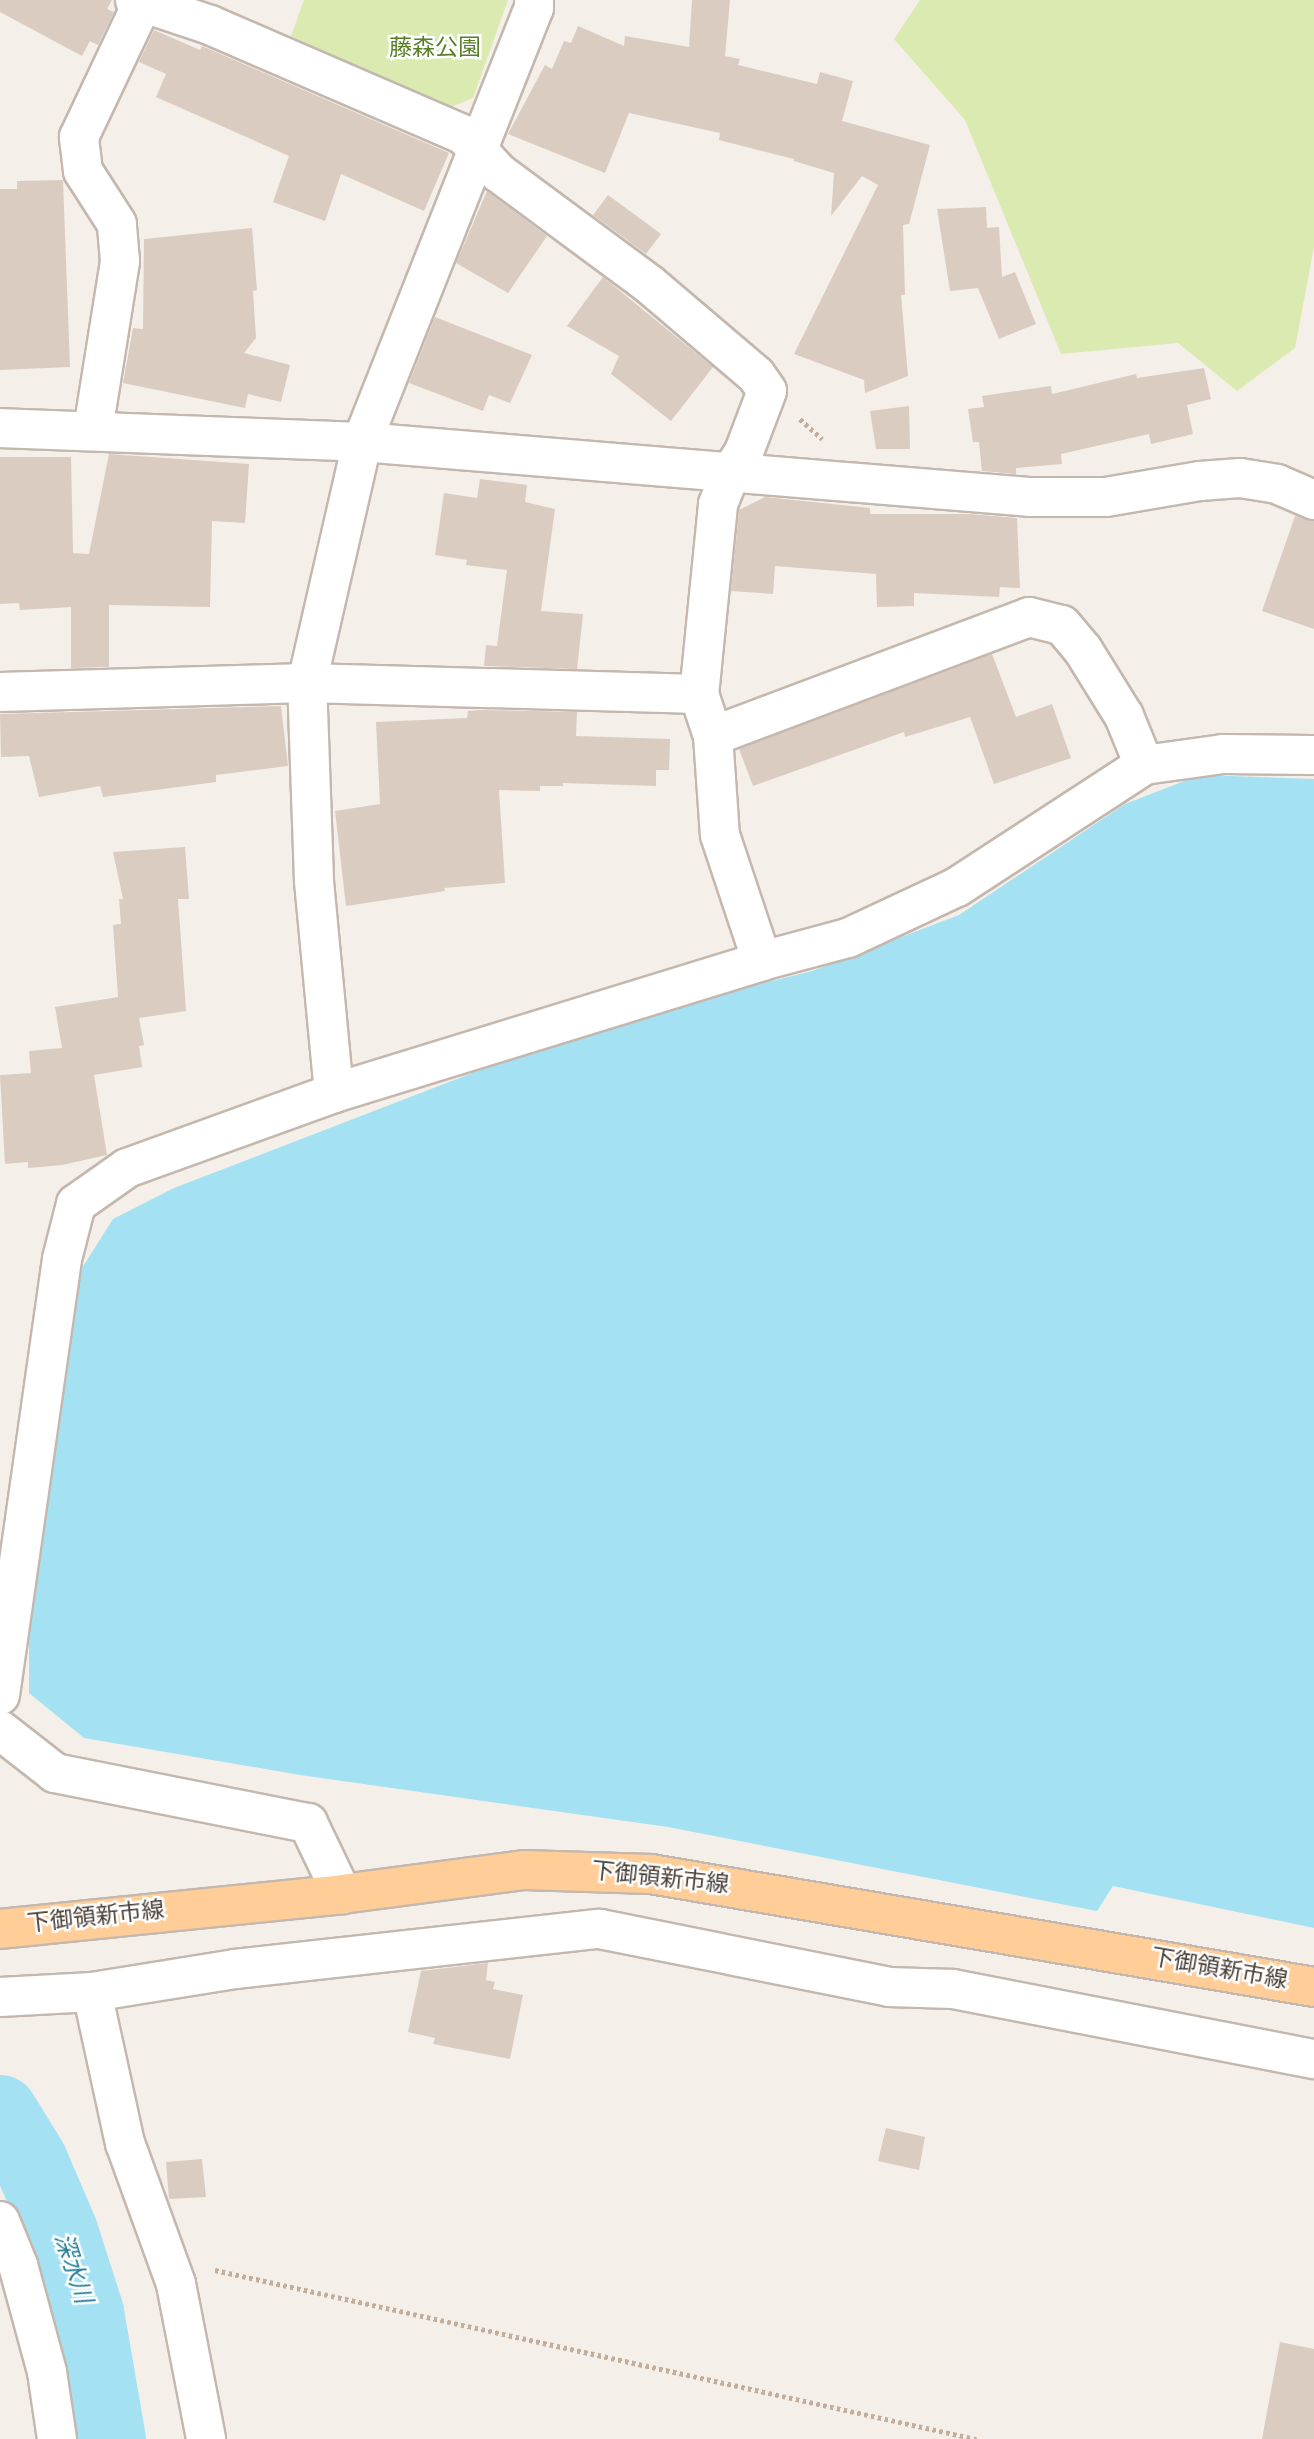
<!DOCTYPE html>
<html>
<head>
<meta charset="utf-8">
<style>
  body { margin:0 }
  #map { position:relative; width:1314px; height:2439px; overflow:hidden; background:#f5efe9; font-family:Overpass,"Noto Sans JP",sans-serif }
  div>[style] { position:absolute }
  .green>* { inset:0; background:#dbeab1 }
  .water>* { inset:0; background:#a4e2f3 }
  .river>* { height:75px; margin:-37.5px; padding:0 37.5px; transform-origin:37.5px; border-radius:37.5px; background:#a4e2f3 }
  .building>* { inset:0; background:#daccc1 }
  .path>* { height:4.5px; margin-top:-2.25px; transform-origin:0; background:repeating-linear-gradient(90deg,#c3ae9c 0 3.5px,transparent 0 7px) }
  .roads { filter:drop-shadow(2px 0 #c4b8ae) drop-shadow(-2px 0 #c4b8ae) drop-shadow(0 2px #c4b8ae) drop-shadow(0 -2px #c4b8ae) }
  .minor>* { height:38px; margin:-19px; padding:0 19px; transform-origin:19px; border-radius:19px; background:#fff }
  .major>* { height:38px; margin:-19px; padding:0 19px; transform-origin:19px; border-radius:19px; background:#ffce98 }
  span { translate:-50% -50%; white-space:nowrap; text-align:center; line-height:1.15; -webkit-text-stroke:5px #fff; paint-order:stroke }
  .park-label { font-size:23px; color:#597e28 }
  .street-label { font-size:23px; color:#493f37 }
  .water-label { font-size:24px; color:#277e98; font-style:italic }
</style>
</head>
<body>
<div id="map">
  <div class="green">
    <div style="clip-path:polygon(304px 0,508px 0,473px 98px,446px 109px,291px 36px)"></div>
    <div style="clip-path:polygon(920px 0,1314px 0,1314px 247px,1295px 348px,1237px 391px,1178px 343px,1061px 354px,965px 120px,894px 39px)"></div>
  </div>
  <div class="water">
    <div style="clip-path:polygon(1200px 775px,1314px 779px,1314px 1928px,1113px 1886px,1097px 1911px,668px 1827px,300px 1775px,84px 1738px,29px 1693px,29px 1618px,67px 1346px,82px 1268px,113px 1219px,174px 1188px,602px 1023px,812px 971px,959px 915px,1125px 804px)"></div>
  </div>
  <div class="river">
    <div style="left:0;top:2112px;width:57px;rotate:58.5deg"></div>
    <div style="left:30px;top:2161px;width:76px;rotate:66.8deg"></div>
    <div style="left:60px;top:2231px;width:85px;rotate:72.2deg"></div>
    <div style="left:86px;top:2312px;width:129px;rotate:80.2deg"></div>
  </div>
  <div class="building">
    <div style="clip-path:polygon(0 0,112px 0,107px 9px,114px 12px,98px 45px,90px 41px,82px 56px,0 12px)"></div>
    <div style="clip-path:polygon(692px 0,730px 0,725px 56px,740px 59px,738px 65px,817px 84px,820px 72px,853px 81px,842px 121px,930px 145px,909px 224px,903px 225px,905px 295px,901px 295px,908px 376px,865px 393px,864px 380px,794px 354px,878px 185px,862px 176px,831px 216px,834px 173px,794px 161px,794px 159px,719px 140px,720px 133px,629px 113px,605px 173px,508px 134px,545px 65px,552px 69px,564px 41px,571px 43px,578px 26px,624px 46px,625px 36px,689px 47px)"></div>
    <div style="clip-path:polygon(154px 30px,200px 50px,202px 46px,449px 153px,424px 211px,341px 174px,325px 221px,273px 202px,289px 156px,156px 97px,166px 74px,139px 62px)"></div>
    <div style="clip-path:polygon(63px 180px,70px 367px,0 370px,0 189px,17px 189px,17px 181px)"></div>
    <div style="clip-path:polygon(487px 191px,547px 236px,508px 293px,456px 263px)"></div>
    <div style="clip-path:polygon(608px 195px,661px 234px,646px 254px,593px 215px)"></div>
    <div style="clip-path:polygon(986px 207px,987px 228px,999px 227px,1002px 277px,1015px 272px,1036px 324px,999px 339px,978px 288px,950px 291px,937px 209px)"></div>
    <div style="clip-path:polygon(252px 228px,257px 290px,253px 291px,256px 338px,244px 353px,290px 365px,281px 402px,248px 394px,245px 408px,123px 383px,133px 328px,143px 329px,144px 239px)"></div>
    <div style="clip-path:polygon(603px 277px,713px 367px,671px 421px,611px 374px,619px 356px,567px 326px)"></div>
    <div style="clip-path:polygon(435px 317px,532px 355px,510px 403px,489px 395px,483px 411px,409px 383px)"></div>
    <div style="clip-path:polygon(1204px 368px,1211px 399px,1187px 405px,1193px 434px,1151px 444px,1149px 434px,1061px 454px,1062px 464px,1016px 468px,1016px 474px,982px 471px,979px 442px,973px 442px,968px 409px,984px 407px,982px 396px,1051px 386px,1052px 394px,1136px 374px,1137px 378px)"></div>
    <div style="clip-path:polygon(909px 406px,910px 449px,876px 449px,870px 411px)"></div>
    <div style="clip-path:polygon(109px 454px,249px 464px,245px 523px,212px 521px,210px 607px,109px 605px,109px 667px,71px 668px,71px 607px,20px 610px,19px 603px,0 604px,0 457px,71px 457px,73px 553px,89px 554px)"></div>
    <div style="clip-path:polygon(480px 479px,527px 485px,525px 502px,555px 509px,541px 611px,583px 614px,577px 669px,484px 666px,486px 645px,497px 646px,507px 570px,466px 565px,467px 560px,435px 555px,444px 493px,477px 498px)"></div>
    <div style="clip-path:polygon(765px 497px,870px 508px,870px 514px,969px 514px,1017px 518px,1020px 588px,1000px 587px,999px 597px,914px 593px,914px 606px,877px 607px,876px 574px,775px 566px,773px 594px,731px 591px,739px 510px)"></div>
    <div style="clip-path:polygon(1295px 516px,1314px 521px,1314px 629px,1262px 611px)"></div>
    <div style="clip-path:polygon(992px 654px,1016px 717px,1052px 704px,1071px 758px,994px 784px,970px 717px,905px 737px,904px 732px,753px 786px,739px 749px)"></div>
    <div style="clip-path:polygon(281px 706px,288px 766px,216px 775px,216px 782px,103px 797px,100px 786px,39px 797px,29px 756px,1px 757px,0 714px)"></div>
    <div style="clip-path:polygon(480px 710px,577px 712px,576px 736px,670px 739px,669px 770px,656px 770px,656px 786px,563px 783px,563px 786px,540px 786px,540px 791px,499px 790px,505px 883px,444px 888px,445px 891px,346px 906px,335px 811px,380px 804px,376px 722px,467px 718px,468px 711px)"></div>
    <div style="clip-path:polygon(185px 847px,189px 899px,178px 899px,186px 1011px,139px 1018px,144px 1045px,139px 1046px,142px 1067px,94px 1075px,107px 1155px,62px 1165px,28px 1168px,28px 1162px,5px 1164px,0 1075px,31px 1073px,29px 1051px,62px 1048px,55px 1007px,118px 997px,113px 925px,121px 924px,119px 899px,123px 899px,113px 852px)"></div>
    <div style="clip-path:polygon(488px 1963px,486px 1980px,495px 1982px,493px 1989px,523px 1995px,510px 2059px,433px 2044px,435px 2038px,408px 2032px,421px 1971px)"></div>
    <div style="clip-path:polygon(886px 2128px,925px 2137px,919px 2170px,878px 2161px)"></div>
    <div style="clip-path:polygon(202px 2159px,206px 2197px,169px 2199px,166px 2162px)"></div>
    <div style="clip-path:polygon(1280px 2342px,1314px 2349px,1314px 2439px,1262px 2439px)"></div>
  </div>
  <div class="path">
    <div style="left:800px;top:419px;width:30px;rotate:42deg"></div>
    <div style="left:215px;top:2270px;width:780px;rotate:12.52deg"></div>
  </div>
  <div class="roads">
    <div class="minor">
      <div style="left:135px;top:0;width:79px;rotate:18.4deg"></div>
      <div style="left:210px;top:25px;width:277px;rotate:23.4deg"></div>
      <div style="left:464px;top:135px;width:52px;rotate:47.4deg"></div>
      <div style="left:499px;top:173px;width:187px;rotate:36.5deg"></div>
      <div style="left:649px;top:284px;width:140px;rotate:40.4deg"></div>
      <div style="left:756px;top:375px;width:19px;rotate:55deg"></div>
      <div style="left:767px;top:391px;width:65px;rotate:110.7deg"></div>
      <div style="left:744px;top:452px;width:24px;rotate:123deg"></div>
      <div style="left:731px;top:472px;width:35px;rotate:112deg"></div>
      <div style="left:718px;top:505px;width:190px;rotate:95.7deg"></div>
      <div style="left:0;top:428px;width:362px;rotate:2.2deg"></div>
      <div style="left:362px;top:442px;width:669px;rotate:4.71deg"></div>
      <div style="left:1029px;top:497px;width:77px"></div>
      <div style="left:1106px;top:497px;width:95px;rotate:-9.7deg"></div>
      <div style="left:1200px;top:481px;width:40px;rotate:-4.3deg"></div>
      <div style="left:1240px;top:478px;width:37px;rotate:9deg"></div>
      <div style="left:1277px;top:484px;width:40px;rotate:23.4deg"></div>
      <div style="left:93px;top:430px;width:171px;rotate:-80.9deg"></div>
      <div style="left:120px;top:261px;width:37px;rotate:-95deg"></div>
      <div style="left:117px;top:224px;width:63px;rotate:-122.7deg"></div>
      <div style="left:83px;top:171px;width:34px;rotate:-97deg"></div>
      <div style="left:79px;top:137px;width:147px;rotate:-64.7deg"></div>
      <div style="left:0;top:692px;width:307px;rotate:-1.7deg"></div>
      <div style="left:307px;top:683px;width:392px;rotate:1.6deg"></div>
      <div style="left:699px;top:694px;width:44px;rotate:71.6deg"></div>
      <div style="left:713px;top:736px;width:99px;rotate:86deg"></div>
      <div style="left:720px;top:835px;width:133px;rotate:71.6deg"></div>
      <div style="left:713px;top:736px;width:338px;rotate:-20.6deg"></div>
      <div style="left:1029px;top:617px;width:34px;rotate:14deg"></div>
      <div style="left:1062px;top:625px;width:33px;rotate:50deg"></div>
      <div style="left:1083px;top:650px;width:78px;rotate:58.2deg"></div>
      <div style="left:1124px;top:716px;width:53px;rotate:67.8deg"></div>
      <div style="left:334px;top:1093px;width:214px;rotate:-95.4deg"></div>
      <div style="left:314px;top:880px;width:197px;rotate:-92deg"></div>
      <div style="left:307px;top:683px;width:247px;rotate:-77.1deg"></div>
      <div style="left:362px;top:442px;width:467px;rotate:-68.4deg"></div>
      <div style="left:534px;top:8px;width:8px;rotate:-90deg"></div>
      <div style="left:0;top:1695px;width:440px;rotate:-81.9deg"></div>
      <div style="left:62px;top:1259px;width:57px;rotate:-75.7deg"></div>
      <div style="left:76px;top:1204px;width:62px;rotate:-35.2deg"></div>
      <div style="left:127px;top:1168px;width:220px;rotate:-19.9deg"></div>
      <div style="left:334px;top:1093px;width:448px;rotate:-17.1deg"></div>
      <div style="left:762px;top:961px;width:89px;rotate:-15deg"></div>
      <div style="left:848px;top:938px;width:120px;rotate:-25.1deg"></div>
      <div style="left:957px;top:887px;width:223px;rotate:-33.1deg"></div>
      <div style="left:1144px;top:765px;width:80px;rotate:-7.9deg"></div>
      <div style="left:1223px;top:754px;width:91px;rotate:0.6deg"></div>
      <div style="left:0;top:1730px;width:70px;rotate:38deg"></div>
      <div style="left:55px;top:1773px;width:258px;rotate:11.2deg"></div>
      <div style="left:308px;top:1823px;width:79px;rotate:64.4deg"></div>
      <div style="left:92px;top:1992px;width:155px;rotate:77.7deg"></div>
      <div style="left:125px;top:2143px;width:150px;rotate:70.1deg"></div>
      <div style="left:176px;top:2284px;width:158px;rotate:79deg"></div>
      <div style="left:0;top:1997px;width:92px;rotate:-3.1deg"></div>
      <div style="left:92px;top:1992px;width:145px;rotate:-9.1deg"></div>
      <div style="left:235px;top:1969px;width:367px;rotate:-6.3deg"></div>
      <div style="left:600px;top:1929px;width:295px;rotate:11.3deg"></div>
      <div style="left:889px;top:1987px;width:64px;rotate:1.8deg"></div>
      <div style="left:953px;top:1989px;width:368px;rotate:11deg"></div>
      <div style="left:0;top:2221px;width:48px;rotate:67.8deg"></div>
      <div style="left:18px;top:2265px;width:111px;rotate:74.8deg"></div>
      <div style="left:47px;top:2372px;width:68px;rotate:81.5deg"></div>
    </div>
    <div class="major">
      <div style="left:0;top:1929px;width:344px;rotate:-5.8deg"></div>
      <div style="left:342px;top:1894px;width:184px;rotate:-7.5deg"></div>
      <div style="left:524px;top:1870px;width:127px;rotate:1.8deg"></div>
      <div style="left:651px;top:1874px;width:673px;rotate:9.67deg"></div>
    </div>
  </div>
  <div class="park-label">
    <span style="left:435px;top:50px">藤森公園</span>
  </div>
  <div class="street-label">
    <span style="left:660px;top:1880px;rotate:6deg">下御領新市線</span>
    <span style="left:96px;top:1919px;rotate:-6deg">下御領新市線</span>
    <span style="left:1219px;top:1971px;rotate:10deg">下御領新市線</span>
  </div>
  <div class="water-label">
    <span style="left:71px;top:2269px;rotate:72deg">深水川</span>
  </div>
</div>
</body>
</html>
